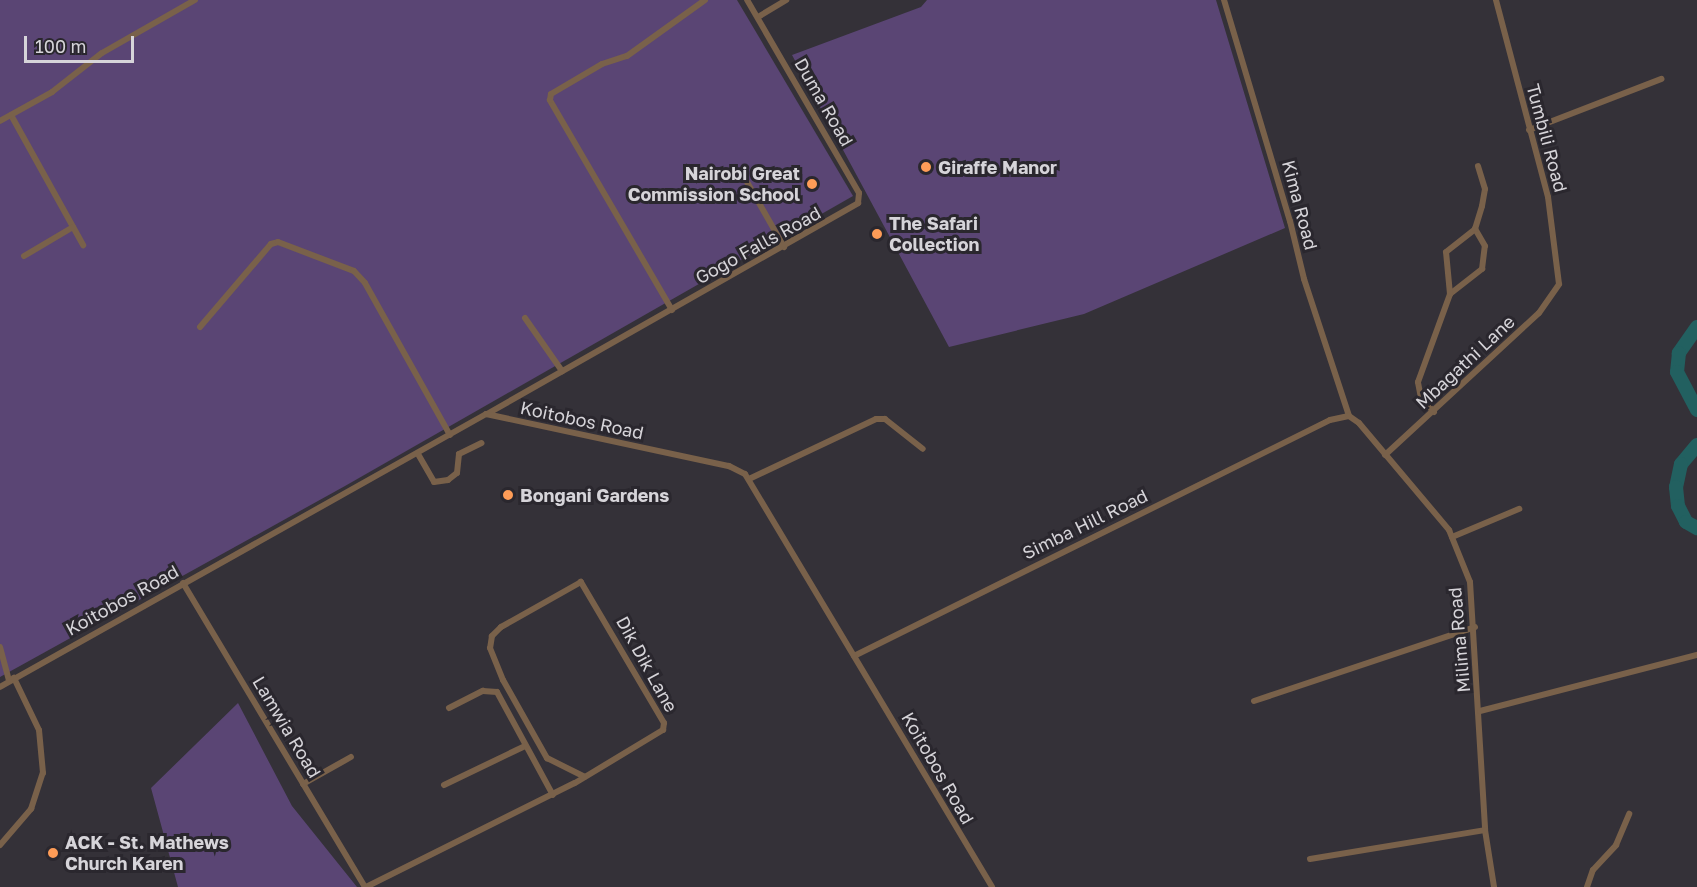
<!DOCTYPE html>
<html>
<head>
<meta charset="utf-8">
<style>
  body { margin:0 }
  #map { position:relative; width:1697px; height:887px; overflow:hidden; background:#343138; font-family:"Golos Text",sans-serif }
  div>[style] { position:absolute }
  .green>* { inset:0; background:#5a4574 }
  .river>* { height:14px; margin:-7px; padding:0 7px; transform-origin:7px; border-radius:7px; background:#226060 }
  .street>* { height:6px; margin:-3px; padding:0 3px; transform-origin:3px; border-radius:3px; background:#79614a }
  .dots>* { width:16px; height:16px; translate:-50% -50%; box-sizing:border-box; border:3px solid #2a272e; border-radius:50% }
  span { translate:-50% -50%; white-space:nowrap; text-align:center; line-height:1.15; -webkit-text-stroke:6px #2a272e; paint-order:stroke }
  .street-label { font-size:18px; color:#d6d4d9 }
  .poi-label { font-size:18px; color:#d6d4d9; font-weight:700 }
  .left { translate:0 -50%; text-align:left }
  .right { translate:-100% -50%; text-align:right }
  .scale { position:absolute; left:24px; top:36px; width:110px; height:27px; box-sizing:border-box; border:3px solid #d6d4d9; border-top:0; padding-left:8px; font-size:18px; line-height:21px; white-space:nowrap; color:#d6d4d9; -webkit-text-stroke:4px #2a272e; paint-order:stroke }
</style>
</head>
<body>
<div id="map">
  <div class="green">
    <div style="clip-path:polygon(0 0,737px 0,853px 196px,345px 486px,0 677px)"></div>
    <div style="clip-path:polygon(927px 0,1216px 0,1285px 228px,1084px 314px,949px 347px,792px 55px,921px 7px)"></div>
    <div style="clip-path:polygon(238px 703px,292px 806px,357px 887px,178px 887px,151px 788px)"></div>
  </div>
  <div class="river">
    <div style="left:1697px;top:327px;width:32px;rotate:125deg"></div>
    <div style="left:1679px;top:353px;width:19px;rotate:96deg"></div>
    <div style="left:1677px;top:372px;width:43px;rotate:62.2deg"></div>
    <div style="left:1697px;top:445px;width:25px;rotate:130deg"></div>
    <div style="left:1681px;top:464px;width:24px;rotate:102deg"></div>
    <div style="left:1676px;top:487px;width:19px;rotate:84deg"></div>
    <div style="left:1678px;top:506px;width:18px;rotate:63deg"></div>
    <div style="left:1686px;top:522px;width:13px;rotate:29deg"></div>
  </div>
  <div class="street">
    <div style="left:1224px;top:0;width:231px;rotate:73.4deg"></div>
    <div style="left:1290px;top:221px;width:60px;rotate:76.4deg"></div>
    <div style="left:1304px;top:279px;width:144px;rotate:71.8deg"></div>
    <div style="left:758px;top:17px;width:33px;rotate:-31deg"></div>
    <div style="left:11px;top:115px;width:149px;rotate:61deg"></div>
    <div style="left:0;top:121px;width:60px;rotate:-29.1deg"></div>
    <div style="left:52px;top:92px;width:63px;rotate:-38deg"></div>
    <div style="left:102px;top:53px;width:107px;rotate:-29.7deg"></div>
    <div style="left:1529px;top:130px;width:142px;rotate:-21.1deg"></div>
    <div style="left:743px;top:175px;width:83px;rotate:60.3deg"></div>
    <div style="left:24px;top:256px;width:57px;rotate:-30.6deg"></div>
    <div style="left:1450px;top:294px;width:41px;rotate:-38deg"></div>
    <div style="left:1482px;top:269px;width:23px;rotate:-83deg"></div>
    <div style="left:1485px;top:246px;width:20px;rotate:-120deg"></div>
    <div style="left:672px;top:310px;width:243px;rotate:-120.2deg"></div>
    <div style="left:550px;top:100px;width:6px;rotate:-81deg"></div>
    <div style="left:551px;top:94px;width:59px;rotate:-30.5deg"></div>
    <div style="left:602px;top:64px;width:26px;rotate:-18deg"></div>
    <div style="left:627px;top:56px;width:96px;rotate:-35.7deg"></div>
    <div style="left:525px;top:318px;width:65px;rotate:55.1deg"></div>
    <div style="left:200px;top:327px;width:109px;rotate:-49.5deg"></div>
    <div style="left:271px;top:244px;width:7px;rotate:-16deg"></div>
    <div style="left:278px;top:242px;width:81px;rotate:20.9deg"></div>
    <div style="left:354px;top:271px;width:16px;rotate:47deg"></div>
    <div style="left:365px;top:283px;width:174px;rotate:60.8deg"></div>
    <div style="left:1434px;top:412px;width:19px;rotate:-133deg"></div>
    <div style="left:1421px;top:398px;width:16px;rotate:-101deg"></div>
    <div style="left:1418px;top:382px;width:94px;rotate:-70deg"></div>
    <div style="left:1450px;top:294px;width:42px;rotate:-95.4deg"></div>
    <div style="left:1446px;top:252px;width:37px;rotate:-38deg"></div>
    <div style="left:1475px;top:229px;width:24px;rotate:-73deg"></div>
    <div style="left:1482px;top:206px;width:17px;rotate:-80deg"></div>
    <div style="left:1485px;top:189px;width:24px;rotate:-107deg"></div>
    <div style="left:487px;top:414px;width:427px;rotate:-29.6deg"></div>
    <div style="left:858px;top:203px;width:10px;rotate:-84deg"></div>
    <div style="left:859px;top:193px;width:223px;rotate:-120.1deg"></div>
    <div style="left:418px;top:454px;width:32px;rotate:60deg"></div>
    <div style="left:434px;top:482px;width:14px;rotate:-8deg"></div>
    <div style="left:448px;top:480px;width:11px;rotate:-38deg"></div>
    <div style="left:457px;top:473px;width:19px;rotate:-84deg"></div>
    <div style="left:459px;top:454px;width:25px;rotate:-26deg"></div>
    <div style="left:1385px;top:455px;width:209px;rotate:-42.7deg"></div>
    <div style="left:1539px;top:313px;width:35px;rotate:-55deg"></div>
    <div style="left:1559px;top:284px;width:88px;rotate:-97.2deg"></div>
    <div style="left:1548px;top:197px;width:204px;rotate:-104.8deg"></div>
    <div style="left:749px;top:479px;width:140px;rotate:-25.3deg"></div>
    <div style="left:876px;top:419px;width:9px"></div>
    <div style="left:885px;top:419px;width:48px;rotate:38.3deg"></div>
    <div style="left:1452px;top:537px;width:73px;rotate:-22.7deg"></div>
    <div style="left:183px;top:583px;width:354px;rotate:59.1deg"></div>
    <div style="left:0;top:647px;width:35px;rotate:75deg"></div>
    <div style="left:854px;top:656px;width:531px;rotate:-26.37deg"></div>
    <div style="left:1330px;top:420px;width:19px;rotate:-12deg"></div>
    <div style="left:1349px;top:416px;width:12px;rotate:35deg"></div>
    <div style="left:1359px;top:423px;width:140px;rotate:49.9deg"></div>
    <div style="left:1449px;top:530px;width:56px;rotate:68deg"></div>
    <div style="left:1470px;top:582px;width:248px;rotate:86.5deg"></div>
    <div style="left:1485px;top:830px;width:58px;rotate:81deg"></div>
    <div style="left:0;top:687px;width:557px;rotate:-29.32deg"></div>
    <div style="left:486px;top:414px;width:249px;rotate:12.1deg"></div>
    <div style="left:729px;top:466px;width:18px;rotate:27deg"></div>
    <div style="left:745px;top:474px;width:481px;rotate:59.1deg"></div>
    <div style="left:1254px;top:701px;width:233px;rotate:-18.5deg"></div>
    <div style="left:449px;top:708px;width:38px;rotate:-27deg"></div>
    <div style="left:483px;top:691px;width:14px;rotate:4deg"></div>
    <div style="left:497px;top:692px;width:117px;rotate:61.5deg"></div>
    <div style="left:1480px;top:711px;width:224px;rotate:-14.5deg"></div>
    <div style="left:303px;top:784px;width:55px;rotate:-29.4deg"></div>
    <div style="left:444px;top:785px;width:90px;rotate:-25.7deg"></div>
    <div style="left:0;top:845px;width:48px;rotate:-49.3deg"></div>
    <div style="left:31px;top:809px;width:38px;rotate:-72deg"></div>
    <div style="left:43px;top:773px;width:43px;rotate:-95.3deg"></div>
    <div style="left:39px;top:730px;width:58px;rotate:-115.7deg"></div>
    <div style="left:1310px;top:859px;width:177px;rotate:-9.4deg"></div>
    <div style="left:366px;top:887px;width:233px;rotate:-26.5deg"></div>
    <div style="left:575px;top:783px;width:103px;rotate:-31.1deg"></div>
    <div style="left:663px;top:730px;width:7px;rotate:-82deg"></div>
    <div style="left:664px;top:723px;width:164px;rotate:-120.5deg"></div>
    <div style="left:581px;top:582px;width:92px;rotate:150.6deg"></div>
    <div style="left:501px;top:627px;width:13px;rotate:135deg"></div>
    <div style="left:492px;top:636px;width:12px;rotate:99deg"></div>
    <div style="left:490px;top:648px;width:35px;rotate:68deg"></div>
    <div style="left:503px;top:680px;width:90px;rotate:60.6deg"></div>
    <div style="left:547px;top:758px;width:42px;rotate:26.6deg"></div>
    <div style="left:1587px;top:887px;width:18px;rotate:-71deg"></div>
    <div style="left:1593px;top:870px;width:34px;rotate:-47deg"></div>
    <div style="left:1616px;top:845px;width:34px;rotate:-67deg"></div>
  </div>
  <div class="dots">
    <div style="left:926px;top:167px;background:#fe9c57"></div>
    <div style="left:812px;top:184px;background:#fe9c57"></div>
    <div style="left:877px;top:234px;background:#fe9c57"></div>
    <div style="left:508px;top:495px;background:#fe9c57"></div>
    <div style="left:53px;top:853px;background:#fe9c57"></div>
  </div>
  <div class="street-label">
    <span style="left:824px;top:102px;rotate:60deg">Duma Road</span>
    <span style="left:1547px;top:138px;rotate:75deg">Tumbili Road</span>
    <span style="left:1300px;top:205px;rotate:75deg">Kima Road</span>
    <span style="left:758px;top:245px;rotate:-29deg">Gogo Falls Road</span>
    <span style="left:1465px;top:362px;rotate:-43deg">Mbagathi Lane</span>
    <span style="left:582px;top:420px;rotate:12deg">Koitobos Road</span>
    <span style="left:1085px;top:524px;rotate:-26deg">Simba Hill Road</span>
    <span style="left:122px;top:600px;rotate:-29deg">Koitobos Road</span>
    <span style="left:1459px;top:640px;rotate:-95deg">Milima Road</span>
    <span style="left:647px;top:664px;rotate:61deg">Dik Dik Lane</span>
    <span style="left:287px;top:727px;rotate:59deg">Lamwia Road</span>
    <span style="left:938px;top:768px;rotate:60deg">Koitobos Road</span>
  </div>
  <div class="poi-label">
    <span class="left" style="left:938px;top:167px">Giraffe Manor</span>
    <span class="right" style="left:800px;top:184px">Nairobi Great<br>Commission School</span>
    <span class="left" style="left:889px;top:234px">The Safari<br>Collection</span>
    <span class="left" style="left:520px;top:495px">Bongani Gardens</span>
    <span class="left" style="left:65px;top:853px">ACK - St. Mathews<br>Church Karen</span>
  </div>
  <div class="scale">100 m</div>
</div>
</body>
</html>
